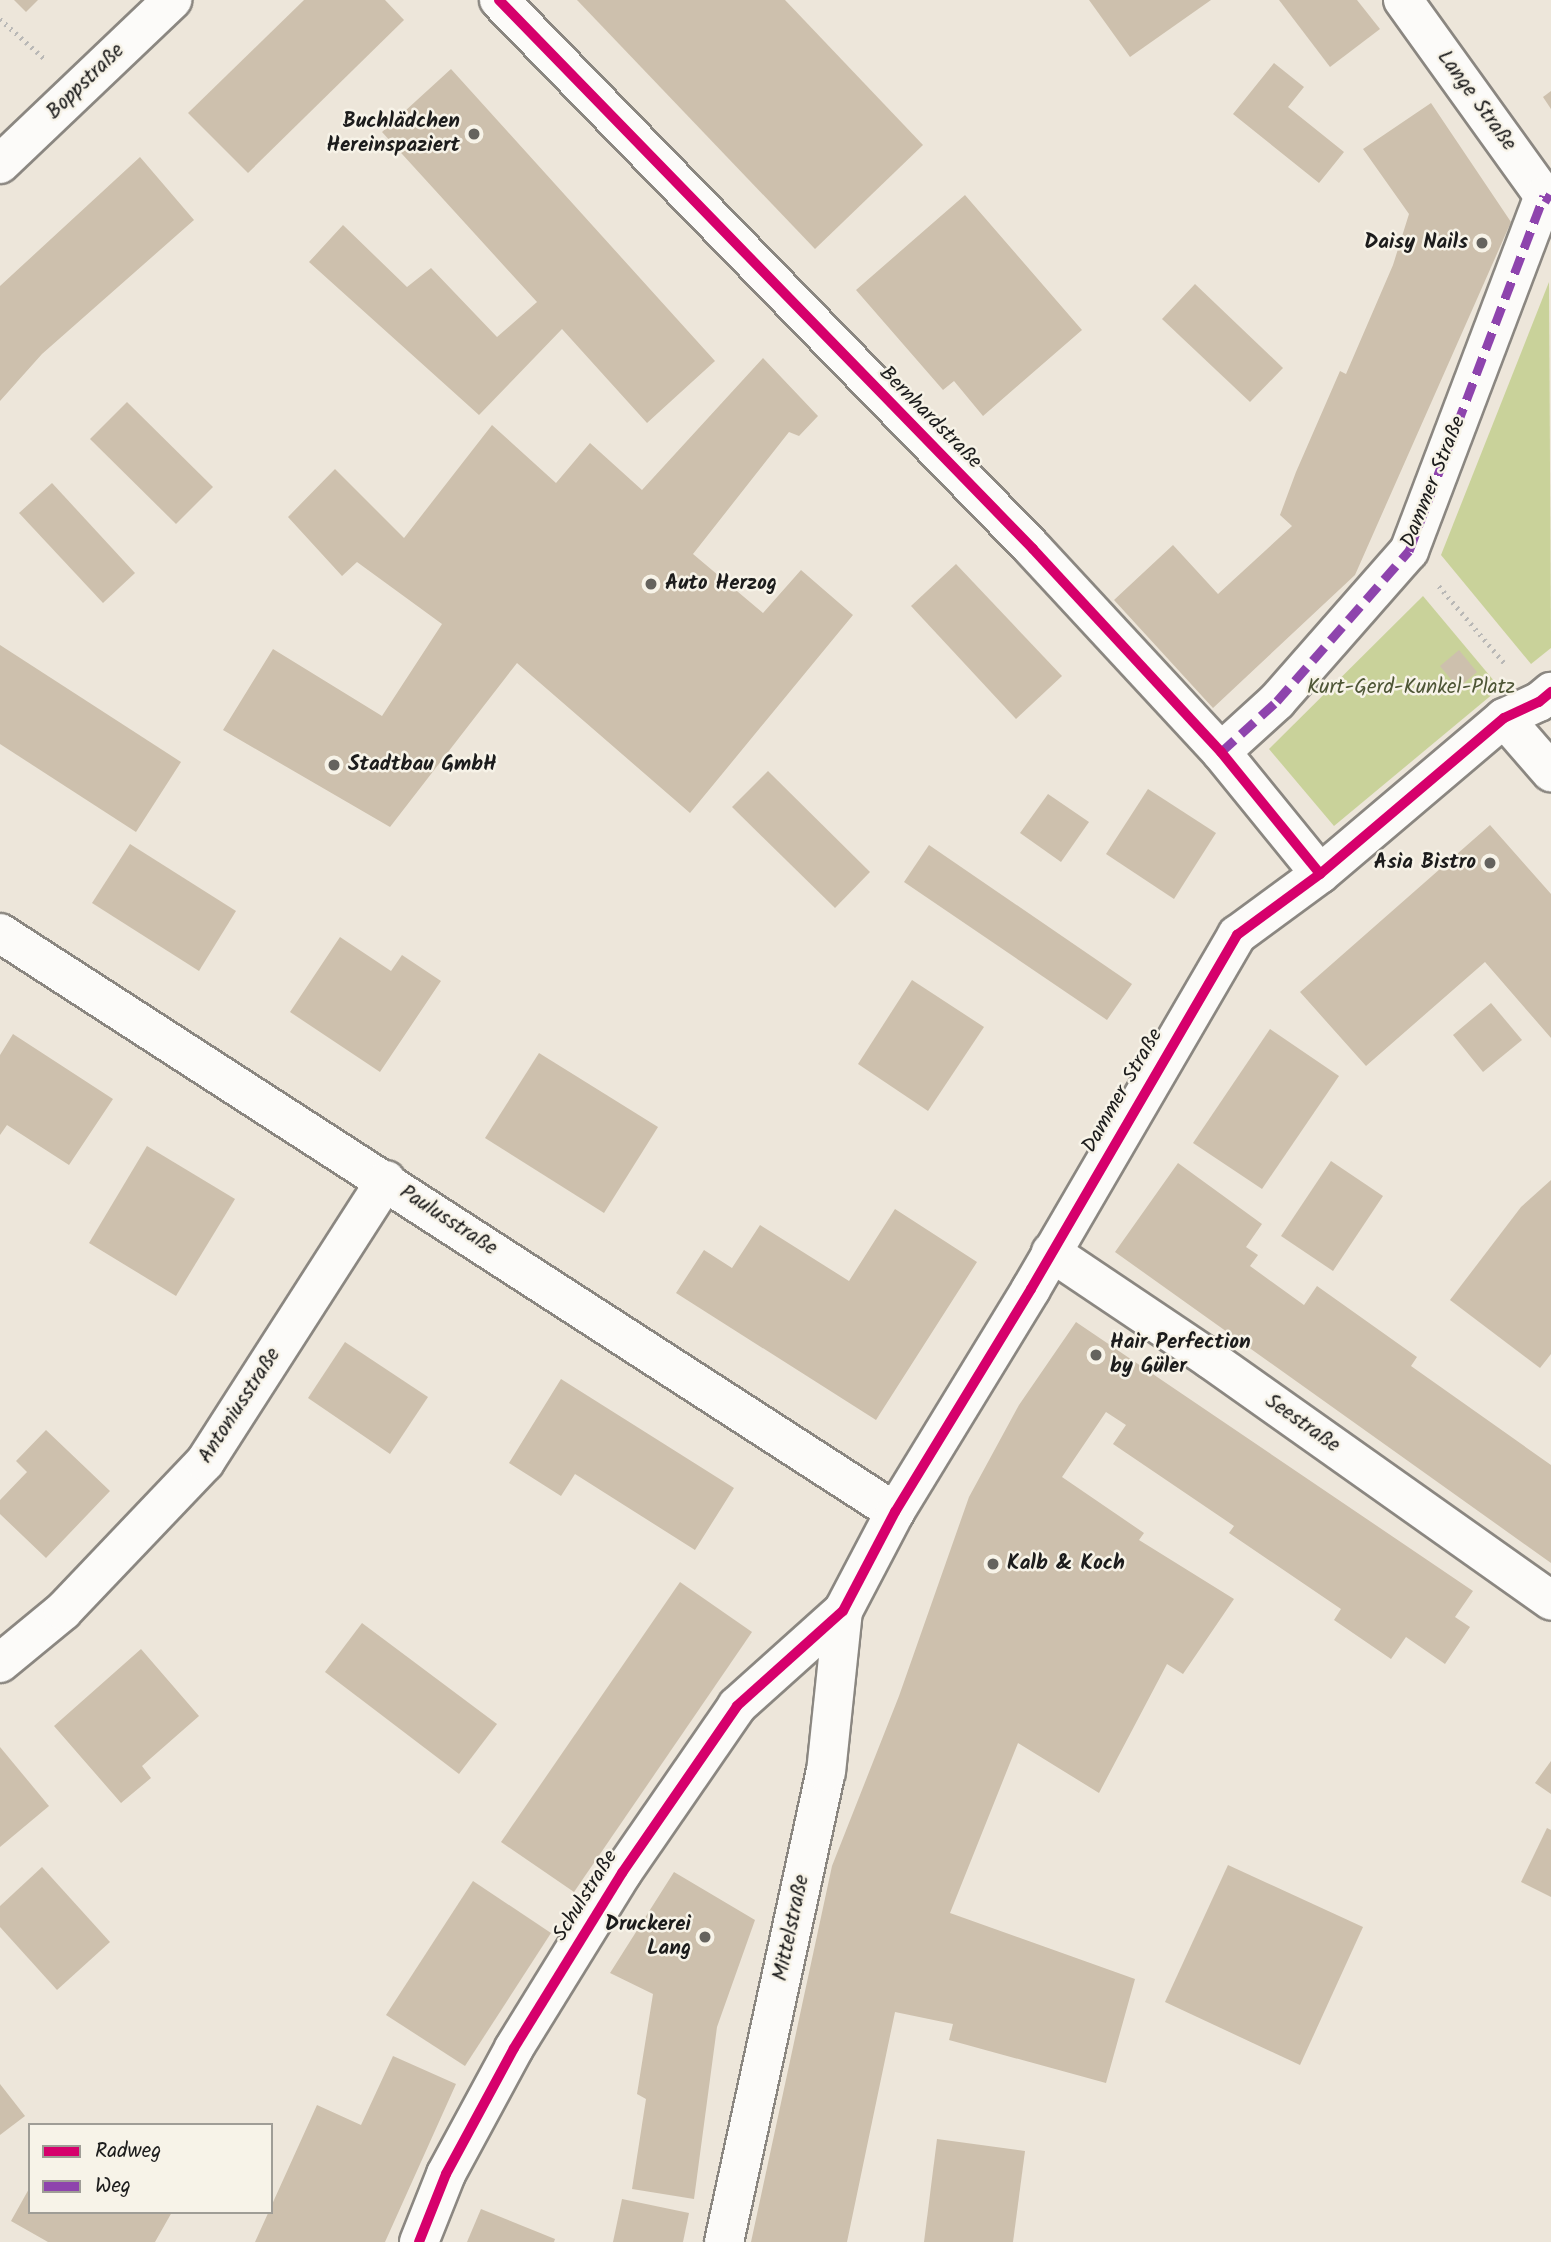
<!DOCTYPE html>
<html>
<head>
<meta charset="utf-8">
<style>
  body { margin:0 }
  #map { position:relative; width:1551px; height:2242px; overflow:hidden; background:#ede6da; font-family:Kalam,sans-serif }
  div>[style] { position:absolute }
  .green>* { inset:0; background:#c9d29a }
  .building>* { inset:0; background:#cdc0ad }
  .path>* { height:4.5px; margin-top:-2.25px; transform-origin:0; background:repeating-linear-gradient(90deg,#b9b8b6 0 2px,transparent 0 7px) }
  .roads { filter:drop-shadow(2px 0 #8b8781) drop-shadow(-2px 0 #8b8781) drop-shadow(0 2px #8b8781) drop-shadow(0 -2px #8b8781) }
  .street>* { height:38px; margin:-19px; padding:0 19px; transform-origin:19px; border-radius:19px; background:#fcfbf9 }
  .quiet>* { height:9px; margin-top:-4.5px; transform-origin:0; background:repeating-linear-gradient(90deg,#8e44ad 0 18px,transparent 0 27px) }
  .cycleway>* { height:10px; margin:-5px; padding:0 5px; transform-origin:5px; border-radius:5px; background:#d6006c }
  .dots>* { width:19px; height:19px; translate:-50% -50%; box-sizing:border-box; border:4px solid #f7f3e8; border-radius:50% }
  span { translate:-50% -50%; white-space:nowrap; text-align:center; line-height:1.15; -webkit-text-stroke:5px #f7f3e8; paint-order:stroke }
  .street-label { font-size:21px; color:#1c1c1c }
  .poi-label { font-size:21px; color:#1c1c1c; font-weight:700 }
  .right { translate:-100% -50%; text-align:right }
  .left { translate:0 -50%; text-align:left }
  .park-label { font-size:21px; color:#4e5636 }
  .legend { position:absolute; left:28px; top:2123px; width:245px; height:91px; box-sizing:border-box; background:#f7f3e8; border:2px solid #9f9d96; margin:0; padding:9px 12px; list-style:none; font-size:21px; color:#1c1c1c }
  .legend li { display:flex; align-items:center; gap:14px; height:35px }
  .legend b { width:35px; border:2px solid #9f9d96 }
</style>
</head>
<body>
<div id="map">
  <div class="green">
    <div style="clip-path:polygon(1549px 282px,1551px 648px,1531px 664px,1441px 555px)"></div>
    <div style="clip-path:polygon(1423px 596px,1500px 688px,1334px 826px,1269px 749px)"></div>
  </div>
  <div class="building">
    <div style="clip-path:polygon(14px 0,38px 0,26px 12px)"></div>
    <div style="clip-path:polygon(304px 0,385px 0,404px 20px,248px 173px,188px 113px)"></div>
    <div style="clip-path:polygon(577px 0,785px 0,923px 145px,815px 249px)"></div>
    <div style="clip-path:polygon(1089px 0,1211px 0,1130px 57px)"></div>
    <div style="clip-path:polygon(1279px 0,1357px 0,1380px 29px,1330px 67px)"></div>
    <div style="clip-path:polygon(1274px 63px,1304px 87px,1288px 107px,1344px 152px,1319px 183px,1233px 114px)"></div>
    <div style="clip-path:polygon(451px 69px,715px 361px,647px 423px,562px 329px,479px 415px,309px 262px,343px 225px,407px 287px,431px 268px,497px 337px,537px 302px,382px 132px)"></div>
    <div style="clip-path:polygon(1551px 91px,1551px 109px,1543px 97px)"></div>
    <div style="clip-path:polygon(1431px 103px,1511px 222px,1355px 575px,1213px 708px,1114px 600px,1173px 545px,1218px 594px,1292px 526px,1280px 515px,1296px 472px,1340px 371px,1346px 374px,1393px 265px,1409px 214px,1363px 149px)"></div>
    <div style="clip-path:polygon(140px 157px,194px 220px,42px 354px,0 401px,0 286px)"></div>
    <div style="clip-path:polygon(965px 195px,1082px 330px,983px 416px,954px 381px,943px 390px,856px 290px)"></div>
    <div style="clip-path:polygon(1195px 284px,1283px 368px,1250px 402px,1162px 319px)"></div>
    <div style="clip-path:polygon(763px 358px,818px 416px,799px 436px,789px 432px,693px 554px,763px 613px,801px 570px,853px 615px,690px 813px,517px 663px,390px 827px,223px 730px,273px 649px,382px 716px,442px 624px,357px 562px,342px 576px,288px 517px,335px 469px,404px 538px,492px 425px,556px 483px,590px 443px,642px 490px)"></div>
    <div style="clip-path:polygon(127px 402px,213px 487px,176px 524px,90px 439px)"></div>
    <div style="clip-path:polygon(52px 483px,135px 573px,103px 603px,19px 513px)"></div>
    <div style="clip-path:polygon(956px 564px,1062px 676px,1016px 719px,911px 606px)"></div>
    <div style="clip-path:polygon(0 645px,181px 762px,136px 832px,0 744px)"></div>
    <div style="clip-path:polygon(1459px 650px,1477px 672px,1458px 688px,1440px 666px)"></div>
    <div style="clip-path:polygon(768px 771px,870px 872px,835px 908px,732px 807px)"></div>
    <div style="clip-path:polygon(1148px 789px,1216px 833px,1174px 899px,1106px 854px)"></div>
    <div style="clip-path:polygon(1048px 794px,1089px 822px,1061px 862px,1020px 833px)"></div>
    <div style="clip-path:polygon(1490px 825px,1551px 894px,1551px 1038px,1485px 962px,1366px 1066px,1300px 992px)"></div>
    <div style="clip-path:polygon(130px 844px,236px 911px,199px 971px,92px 903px)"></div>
    <div style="clip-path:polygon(929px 845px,1132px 984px,1107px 1020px,904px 882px)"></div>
    <div style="clip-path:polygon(340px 937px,391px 971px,402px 955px,441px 981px,380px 1072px,290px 1012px)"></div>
    <div style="clip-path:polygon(912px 980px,984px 1027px,928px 1111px,858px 1064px)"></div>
    <div style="clip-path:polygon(1491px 1003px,1522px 1040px,1483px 1072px,1453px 1035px)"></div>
    <div style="clip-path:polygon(1270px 1029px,1339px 1076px,1262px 1189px,1193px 1143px)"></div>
    <div style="clip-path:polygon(13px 1034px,113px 1099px,69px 1165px,7px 1125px,0 1135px,0 1055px)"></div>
    <div style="clip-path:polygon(539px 1053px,658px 1127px,604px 1213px,485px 1138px)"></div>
    <div style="clip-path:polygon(147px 1146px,235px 1199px,176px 1296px,89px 1243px)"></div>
    <div style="clip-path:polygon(1331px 1161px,1383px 1196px,1333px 1271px,1281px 1236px)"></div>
    <div style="clip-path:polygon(1178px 1163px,1262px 1224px,1246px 1247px,1258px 1255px,1250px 1266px,1304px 1305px,1317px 1286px,1417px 1357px,1411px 1366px,1551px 1465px,1551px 1563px,1115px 1252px)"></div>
    <div style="clip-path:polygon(1551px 1180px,1551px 1354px,1540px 1368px,1450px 1300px,1521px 1207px)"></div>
    <div style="clip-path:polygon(895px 1209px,977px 1262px,876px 1420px,676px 1293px,704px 1250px,732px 1268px,760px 1225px,849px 1281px)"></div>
    <div style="clip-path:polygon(1076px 1322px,1473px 1591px,1455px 1617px,1470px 1627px,1445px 1664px,1406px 1637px,1391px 1659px,1334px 1620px,1341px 1609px,1229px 1533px,1234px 1526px,1113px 1444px,1126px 1425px,1106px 1412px,1062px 1477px,1144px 1533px,1139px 1540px,1234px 1599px,1183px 1674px,1167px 1664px,1099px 1793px,1018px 1743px,950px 1913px,1135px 1979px,1106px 2083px,949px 2040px,953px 2024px,895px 2012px,847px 2242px,751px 2242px,832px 1866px,899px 1696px,969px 1497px,1019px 1405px)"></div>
    <div style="clip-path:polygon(345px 1342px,428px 1397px,390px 1454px,308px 1398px)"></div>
    <div style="clip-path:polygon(561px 1379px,734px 1488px,695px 1550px,575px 1474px,561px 1496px,509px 1463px)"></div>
    <div style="clip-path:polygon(46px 1430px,110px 1491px,46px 1558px,0 1514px,0 1500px,27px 1472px,16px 1461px)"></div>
    <div style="clip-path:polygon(680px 1582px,752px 1632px,574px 1892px,501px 1842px)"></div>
    <div style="clip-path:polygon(362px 1623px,497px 1724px,459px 1774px,325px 1672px)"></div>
    <div style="clip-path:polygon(141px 1649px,199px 1716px,142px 1766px,151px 1778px,121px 1803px,54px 1726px)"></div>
    <div style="clip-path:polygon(0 1747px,49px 1806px,0 1847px)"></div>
    <div style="clip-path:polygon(1551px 1761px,1551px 1794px,1535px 1783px)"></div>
    <div style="clip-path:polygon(1547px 1828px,1551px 1830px,1551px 1897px,1521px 1882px)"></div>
    <div style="clip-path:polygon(1228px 1865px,1363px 1927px,1300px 2065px,1165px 2002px)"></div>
    <div style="clip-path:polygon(42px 1867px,110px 1942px,57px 1990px,0 1927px,0 1906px)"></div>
    <div style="clip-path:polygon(674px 1872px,755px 1920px,717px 2027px,694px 2199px,632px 2189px,646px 2099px,637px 2094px,653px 1994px,610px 1973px)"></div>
    <div style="clip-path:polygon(473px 1881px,551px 1933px,465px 2066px,386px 2015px)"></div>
    <div style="clip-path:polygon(393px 2056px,456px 2084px,385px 2242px,255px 2242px,317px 2105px,361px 2125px)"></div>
    <div style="clip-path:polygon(0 2084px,25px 2116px,0 2135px)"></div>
    <div style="clip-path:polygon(937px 2139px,1025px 2151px,1013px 2242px,924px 2242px)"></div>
    <div style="clip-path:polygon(30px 2187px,30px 2212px,172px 2212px,155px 2242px,48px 2242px,11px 2221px)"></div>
    <div style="clip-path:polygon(622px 2199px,689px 2213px,683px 2242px,613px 2242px)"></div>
    <div style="clip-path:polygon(481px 2209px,555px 2239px,554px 2242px,467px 2242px)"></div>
  </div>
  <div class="path">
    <div style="left:0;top:19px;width:59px;rotate:41.6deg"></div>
    <div style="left:1439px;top:586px;width:104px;rotate:49.7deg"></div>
  </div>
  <div class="roads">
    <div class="street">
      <div style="left:499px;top:0;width:766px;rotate:45.79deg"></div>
      <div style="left:1033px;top:549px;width:277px;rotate:47.2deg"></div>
      <div style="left:1221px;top:752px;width:157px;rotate:50.9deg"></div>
      <div style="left:1403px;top:0;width:241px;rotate:54.3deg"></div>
      <div style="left:1544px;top:196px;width:8px;rotate:30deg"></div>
      <div style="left:0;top:164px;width:238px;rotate:-43.6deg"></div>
      <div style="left:1504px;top:718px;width:72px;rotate:49deg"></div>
      <div style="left:1221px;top:752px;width:76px;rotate:-42.3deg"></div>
      <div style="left:1277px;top:701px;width:200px;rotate:-48.7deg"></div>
      <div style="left:1409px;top:551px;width:380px;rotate:-69.2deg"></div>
      <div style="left:0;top:933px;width:1066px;rotate:32.9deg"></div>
      <div style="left:1051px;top:1252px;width:192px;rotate:33.9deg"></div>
      <div style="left:1210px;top:1359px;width:418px;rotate:35.3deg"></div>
      <div style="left:0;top:1663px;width:82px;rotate:-39.5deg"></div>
      <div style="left:63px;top:1611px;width:206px;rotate:-46.4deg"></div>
      <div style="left:205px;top:1462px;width:335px;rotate:-57.3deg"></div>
      <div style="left:419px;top:2242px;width:73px;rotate:-68.3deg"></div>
      <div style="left:446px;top:2174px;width:143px;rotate:-61.6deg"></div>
      <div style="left:514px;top:2048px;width:206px;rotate:-58.3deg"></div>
      <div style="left:622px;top:1873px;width:203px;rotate:-55.4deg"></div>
      <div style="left:737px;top:1706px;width:142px;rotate:-41.9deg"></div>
      <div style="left:843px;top:1611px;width:112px;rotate:-62.3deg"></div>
      <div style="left:895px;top:1512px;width:261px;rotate:-58.6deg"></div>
      <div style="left:1031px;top:1289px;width:410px;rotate:-59.8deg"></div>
      <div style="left:1237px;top:935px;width:103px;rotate:-36.3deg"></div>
      <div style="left:1320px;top:874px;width:241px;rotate:-40.3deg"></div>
      <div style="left:1504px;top:718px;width:38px;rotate:-25deg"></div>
      <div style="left:1539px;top:702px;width:16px;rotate:-40deg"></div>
      <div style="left:724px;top:2242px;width:481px;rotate:-77.8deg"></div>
      <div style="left:826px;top:1772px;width:162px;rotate:-84deg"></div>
    </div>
  </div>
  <div class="quiet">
    <div style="left:1221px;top:752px;width:76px;rotate:-42.3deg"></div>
    <div style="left:1277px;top:701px;width:200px;rotate:-48.7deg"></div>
    <div style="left:1409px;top:551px;width:380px;rotate:-69.2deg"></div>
    <div style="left:1544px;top:196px;width:8px;rotate:30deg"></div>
  </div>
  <div class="cycleway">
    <div style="left:499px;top:0;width:766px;rotate:45.79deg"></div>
    <div style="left:1033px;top:549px;width:277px;rotate:47.2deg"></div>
    <div style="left:1221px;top:752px;width:157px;rotate:50.9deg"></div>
    <div style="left:419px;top:2242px;width:73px;rotate:-68.3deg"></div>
    <div style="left:446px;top:2174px;width:143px;rotate:-61.6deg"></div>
    <div style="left:514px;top:2048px;width:206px;rotate:-58.3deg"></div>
    <div style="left:622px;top:1873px;width:203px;rotate:-55.4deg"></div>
    <div style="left:737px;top:1706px;width:142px;rotate:-41.9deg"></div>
    <div style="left:843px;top:1611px;width:112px;rotate:-62.3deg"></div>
    <div style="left:895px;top:1512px;width:261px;rotate:-58.6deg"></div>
    <div style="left:1031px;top:1289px;width:410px;rotate:-59.8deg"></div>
    <div style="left:1237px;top:935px;width:103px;rotate:-36.3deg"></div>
    <div style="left:1320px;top:874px;width:241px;rotate:-40.3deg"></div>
    <div style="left:1504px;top:718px;width:38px;rotate:-25deg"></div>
    <div style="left:1539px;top:702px;width:16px;rotate:-40deg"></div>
  </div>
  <div class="dots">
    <div style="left:474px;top:134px;background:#65635e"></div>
    <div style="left:1482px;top:243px;background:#65635e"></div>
    <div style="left:651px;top:584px;background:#65635e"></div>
    <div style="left:334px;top:765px;background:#65635e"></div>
    <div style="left:1490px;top:863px;background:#65635e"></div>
    <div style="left:1096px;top:1355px;background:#65635e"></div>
    <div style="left:993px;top:1564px;background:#65635e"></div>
    <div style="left:705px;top:1937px;background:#65635e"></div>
  </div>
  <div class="street-label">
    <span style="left:86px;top:82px;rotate:-44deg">Boppstraße</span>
    <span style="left:1476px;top:101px;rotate:54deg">Lange Straße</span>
    <span style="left:930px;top:418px;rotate:45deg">Bernhardstraße</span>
    <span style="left:1434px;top:482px;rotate:-68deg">Dammer Straße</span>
    <span style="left:1123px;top:1091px;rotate:-60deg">Dammer Straße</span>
    <span style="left:448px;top:1221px;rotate:33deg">Paulusstraße</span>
    <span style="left:240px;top:1406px;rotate:-57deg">Antoniusstraße</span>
    <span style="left:1302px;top:1424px;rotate:35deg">Seestraße</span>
    <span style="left:586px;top:1896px;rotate:-58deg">Schulstraße</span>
    <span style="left:792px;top:1928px;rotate:-78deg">Mittelstraße</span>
  </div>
  <div class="poi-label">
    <span class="right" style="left:460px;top:134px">Buchlädchen<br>Hereinspaziert</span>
    <span class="right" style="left:1468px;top:243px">Daisy Nails</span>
    <span class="left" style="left:665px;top:584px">Auto Herzog</span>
    <span class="left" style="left:348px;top:765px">Stadtbau GmbH</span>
    <span class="right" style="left:1476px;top:863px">Asia Bistro</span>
    <span class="left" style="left:1110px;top:1355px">Hair Perfection<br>by Güler</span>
    <span class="left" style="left:1007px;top:1564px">Kalb &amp; Koch</span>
    <span class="right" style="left:691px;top:1937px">Druckerei<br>Lang</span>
  </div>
  <div class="park-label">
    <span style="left:1411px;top:688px">Kurt-Gerd-Kunkel-Platz</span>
  </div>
  <ul class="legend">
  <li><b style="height:9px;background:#d6006c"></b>Radweg</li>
  <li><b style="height:9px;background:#8e44ad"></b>Weg</li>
  </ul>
</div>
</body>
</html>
